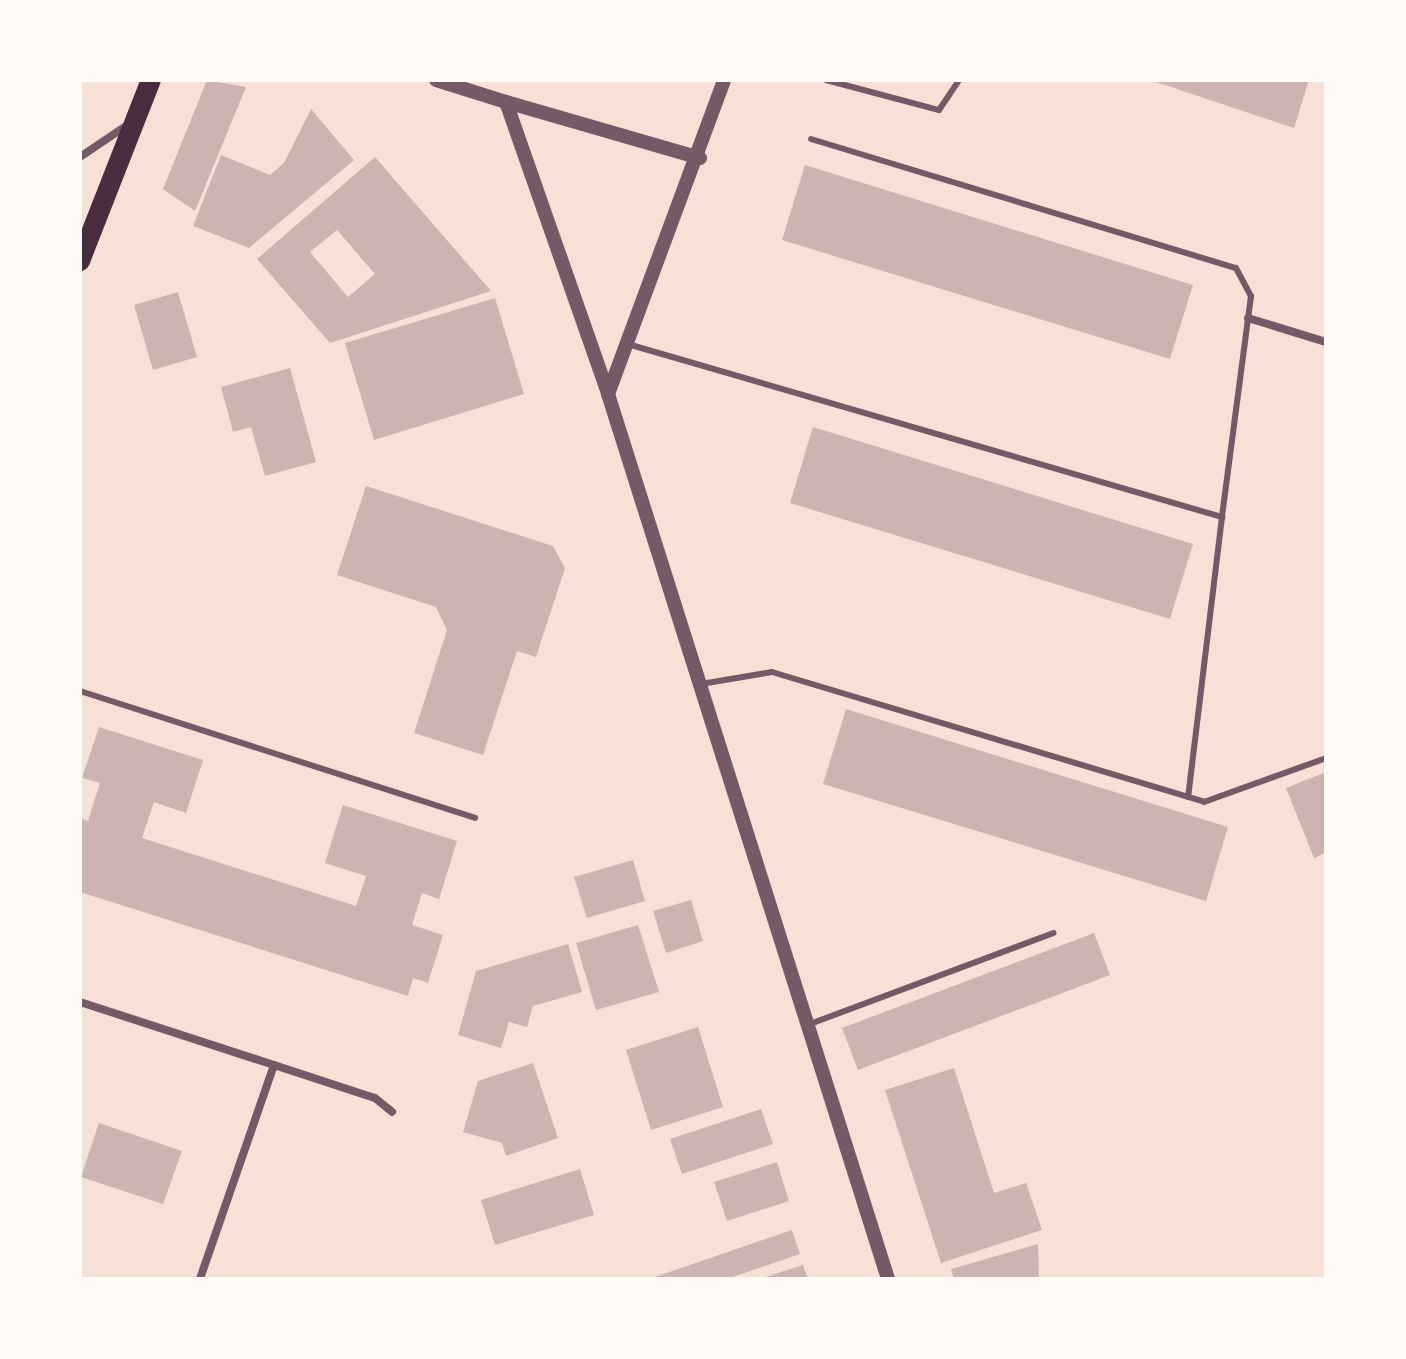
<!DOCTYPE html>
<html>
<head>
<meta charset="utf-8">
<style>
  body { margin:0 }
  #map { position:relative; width:1406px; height:1359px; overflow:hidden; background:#f7e1d7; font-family:Raleway,sans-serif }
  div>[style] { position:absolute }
  .building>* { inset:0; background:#ccb4b1 }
  .service>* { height:6px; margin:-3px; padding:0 3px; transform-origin:3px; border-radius:3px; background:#755966 }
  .minor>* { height:8px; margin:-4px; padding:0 4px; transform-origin:4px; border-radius:4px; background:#755966 }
  .tertiary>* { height:14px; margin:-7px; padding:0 7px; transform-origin:7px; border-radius:7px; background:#755966 }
  .primary>* { height:20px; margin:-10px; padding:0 10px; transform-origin:10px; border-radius:10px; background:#4a2c40 }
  span { translate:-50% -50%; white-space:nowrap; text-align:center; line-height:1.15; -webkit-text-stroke:7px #fffaf5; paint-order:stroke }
  .frame { position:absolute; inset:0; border:82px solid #fffaf5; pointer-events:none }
</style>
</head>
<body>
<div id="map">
  <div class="building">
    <div style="clip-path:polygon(207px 80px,246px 87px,195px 211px,163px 189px)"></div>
    <div style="clip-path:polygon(1150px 80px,1309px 80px,1294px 128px)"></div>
    <div style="clip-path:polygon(311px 109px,354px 160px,249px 248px,193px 226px,221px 155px,270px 175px,284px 163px)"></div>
    <div style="clip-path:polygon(evenodd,375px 157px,491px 291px,330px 343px,257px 259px,375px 157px,337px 230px,375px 274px,348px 297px,310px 252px,337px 230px)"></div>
    <div style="clip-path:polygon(805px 165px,1193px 285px,1170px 359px,782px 240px)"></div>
    <div style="clip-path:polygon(178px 292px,197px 357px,153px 370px,134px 305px)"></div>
    <div style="clip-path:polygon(495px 298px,524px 394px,374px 440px,345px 343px)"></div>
    <div style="clip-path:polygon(290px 368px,316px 462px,265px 476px,251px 427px,233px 432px,221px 387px)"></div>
    <div style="clip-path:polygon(813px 427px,1193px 544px,1170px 619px,790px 503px)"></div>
    <div style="clip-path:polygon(366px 486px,553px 546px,565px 568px,536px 657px,517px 651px,483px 755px,414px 733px,447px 630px,436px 607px,337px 575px)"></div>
    <div style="clip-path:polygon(846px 709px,1228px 827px,1206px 901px,823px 784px)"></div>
    <div style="clip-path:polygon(99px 727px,203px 760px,186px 813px,154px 802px,142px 838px,356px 906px,366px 876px,325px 863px,343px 805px,457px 841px,439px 899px,422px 893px,412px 925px,443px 935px,428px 983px,413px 978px,408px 996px,80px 892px,80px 818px,88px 821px,100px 783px,82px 778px)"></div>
    <div style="clip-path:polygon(1326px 772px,1326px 853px,1314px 858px,1286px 788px)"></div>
    <div style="clip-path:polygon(633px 860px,645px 901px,587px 918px,574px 877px)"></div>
    <div style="clip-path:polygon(691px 900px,703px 941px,666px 953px,653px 911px)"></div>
    <div style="clip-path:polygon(638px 925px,659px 992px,596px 1010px,576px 943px)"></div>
    <div style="clip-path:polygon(1094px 933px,1110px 975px,858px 1070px,842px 1028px)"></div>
    <div style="clip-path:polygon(568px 944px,582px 992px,533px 1006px,527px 1027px,509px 1022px,501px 1048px,458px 1035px,476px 971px)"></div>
    <div style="clip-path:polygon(698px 1027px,723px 1107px,651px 1130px,626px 1050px)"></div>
    <div style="clip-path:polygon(533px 1063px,558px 1138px,506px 1156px,502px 1143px,463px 1132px,478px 1081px)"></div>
    <div style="clip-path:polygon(954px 1068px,994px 1193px,1026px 1183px,1042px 1230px,941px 1263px,885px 1090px)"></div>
    <div style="clip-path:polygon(761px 1109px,773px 1144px,682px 1174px,670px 1139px)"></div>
    <div style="clip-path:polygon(99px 1123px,182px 1151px,163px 1204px,81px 1177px)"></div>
    <div style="clip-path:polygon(777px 1162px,789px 1201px,727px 1221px,714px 1182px)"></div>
    <div style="clip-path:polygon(580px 1169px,594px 1215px,495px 1245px,481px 1200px)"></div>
    <div style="clip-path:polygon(792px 1230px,800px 1254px,727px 1279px,649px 1279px)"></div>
    <div style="clip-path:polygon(1038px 1244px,1039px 1279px,954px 1279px,951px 1269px)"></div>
    <div style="clip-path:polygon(803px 1265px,808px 1279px,762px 1279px,762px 1278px)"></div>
  </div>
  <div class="service">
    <div style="left:826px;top:80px;width:117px;rotate:14.9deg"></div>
    <div style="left:939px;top:110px;width:36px;rotate:-56deg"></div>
    <div style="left:811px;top:139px;width:444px;rotate:16.9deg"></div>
    <div style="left:1236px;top:268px;width:32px;rotate:62deg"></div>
    <div style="left:1251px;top:296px;width:223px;rotate:97.5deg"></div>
    <div style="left:631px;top:345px;width:616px;rotate:16.23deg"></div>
    <div style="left:1222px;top:517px;width:282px;rotate:96.9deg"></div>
    <div style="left:701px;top:684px;width:72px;rotate:-9.6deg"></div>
    <div style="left:772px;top:672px;width:451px;rotate:16.7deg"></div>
    <div style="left:1204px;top:802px;width:130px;rotate:-19.8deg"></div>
    <div style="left:80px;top:691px;width:415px;rotate:17.8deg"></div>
    <div style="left:810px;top:1024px;width:260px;rotate:-20.5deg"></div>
  </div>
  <div class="minor">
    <div style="left:80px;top:157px;width:59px;rotate:-34deg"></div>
    <div style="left:1248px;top:318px;width:82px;rotate:17.1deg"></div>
    <div style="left:80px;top:1002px;width:204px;rotate:18deg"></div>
    <div style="left:274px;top:1065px;width:226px;rotate:109.1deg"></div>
    <div style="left:274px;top:1065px;width:106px;rotate:18.1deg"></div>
    <div style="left:375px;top:1098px;width:22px;rotate:39deg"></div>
  </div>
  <div class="tertiary">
    <div style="left:436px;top:80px;width:73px;rotate:17.4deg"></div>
    <div style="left:506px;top:102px;width:309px;rotate:70.7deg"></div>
    <div style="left:608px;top:394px;width:928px;rotate:72.44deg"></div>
    <div style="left:506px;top:102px;width:202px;rotate:16.1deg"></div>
    <div style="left:608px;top:394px;width:335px;rotate:-69.7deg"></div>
  </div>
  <div class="primary">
    <div style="left:80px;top:261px;width:194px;rotate:-68.6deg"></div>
  </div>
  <div class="frame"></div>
</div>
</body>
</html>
